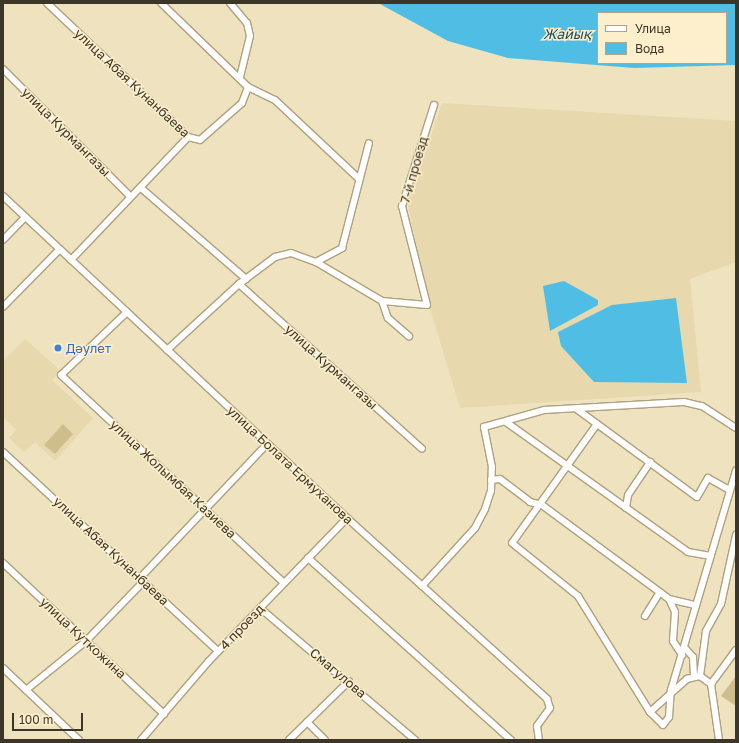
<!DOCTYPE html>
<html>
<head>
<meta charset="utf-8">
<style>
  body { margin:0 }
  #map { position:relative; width:739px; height:743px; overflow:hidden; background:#efe2be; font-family:"Golos Text",sans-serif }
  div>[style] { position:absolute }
  .built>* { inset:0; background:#e8d8ad }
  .green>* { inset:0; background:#d0bd8c }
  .water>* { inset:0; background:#50bee4 }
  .roads { filter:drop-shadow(1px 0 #aea17f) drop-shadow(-1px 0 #aea17f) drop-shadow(0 1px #aea17f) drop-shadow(0 -1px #aea17f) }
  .minor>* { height:6px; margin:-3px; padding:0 3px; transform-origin:3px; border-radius:3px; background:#fff }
  .dots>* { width:11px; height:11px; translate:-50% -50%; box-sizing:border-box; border:2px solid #fdefcb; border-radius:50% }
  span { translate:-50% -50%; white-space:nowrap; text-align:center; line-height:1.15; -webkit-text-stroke:3px #fdefcb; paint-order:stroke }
  .street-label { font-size:13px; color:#3c3628 }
  .shop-label { font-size:13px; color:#366cbe }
  .left { translate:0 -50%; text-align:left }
  .water-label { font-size:14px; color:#1c4a5b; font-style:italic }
  .frame { position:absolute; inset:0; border:4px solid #3c3628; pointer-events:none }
  .legend { position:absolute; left:597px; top:12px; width:130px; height:52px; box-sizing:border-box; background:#fdefcb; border:1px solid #b0a58a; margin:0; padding:5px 7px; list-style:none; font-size:12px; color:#3c3628 }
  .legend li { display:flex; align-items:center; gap:8px; height:20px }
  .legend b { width:20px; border:1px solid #b0a58a }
  .scale { position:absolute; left:12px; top:713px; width:71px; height:18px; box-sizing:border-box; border:2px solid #3c3628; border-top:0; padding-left:5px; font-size:12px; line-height:14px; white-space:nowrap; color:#3c3628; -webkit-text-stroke:3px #fdefcb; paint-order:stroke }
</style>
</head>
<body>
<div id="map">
  <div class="built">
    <div style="clip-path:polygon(442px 103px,736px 121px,736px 262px,690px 279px,701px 392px,460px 408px,429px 305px,408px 205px)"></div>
    <div style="clip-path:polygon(25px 339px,61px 371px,52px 380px,93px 418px,55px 461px,35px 442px,24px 452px,9px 438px,16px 430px,3px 417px,3px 361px)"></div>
  </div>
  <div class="green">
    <div style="clip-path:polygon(63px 424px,73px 434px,55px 454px,44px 445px)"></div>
    <div style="clip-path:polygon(736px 676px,736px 706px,721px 696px)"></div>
  </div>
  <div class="water">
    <div style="clip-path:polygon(evenodd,378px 3px,736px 3px,736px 65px,634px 68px,508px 58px,448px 41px,378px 3px,598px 13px,726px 13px,726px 63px,598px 63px,598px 13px)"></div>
    <div style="clip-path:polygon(564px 281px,598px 300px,598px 305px,550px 331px,543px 286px)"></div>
    <div style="clip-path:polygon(676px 298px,687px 383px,594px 382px,561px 346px,558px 332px,612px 305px)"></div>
  </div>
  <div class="roads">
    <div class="minor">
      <div style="left:47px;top:3px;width:195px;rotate:43.5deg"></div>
      <div style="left:188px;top:137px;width:12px;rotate:14deg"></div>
      <div style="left:200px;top:140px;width:56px;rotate:-41.4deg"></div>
      <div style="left:242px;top:103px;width:17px;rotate:-69deg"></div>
      <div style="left:248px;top:87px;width:121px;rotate:-136deg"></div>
      <div style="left:230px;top:3px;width:26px;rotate:50deg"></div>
      <div style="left:247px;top:23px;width:13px;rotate:77deg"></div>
      <div style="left:250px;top:36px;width:42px;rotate:103.7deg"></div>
      <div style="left:3px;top:69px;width:180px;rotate:45deg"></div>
      <div style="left:248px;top:87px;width:30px;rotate:26deg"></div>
      <div style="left:275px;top:100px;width:115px;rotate:43.2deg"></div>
      <div style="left:141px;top:188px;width:139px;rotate:40.9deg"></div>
      <div style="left:3px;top:196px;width:471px;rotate:43.1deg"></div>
      <div style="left:347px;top:518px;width:270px;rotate:42.1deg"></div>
      <div style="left:547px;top:699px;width:9px;rotate:72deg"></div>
      <div style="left:550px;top:708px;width:22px;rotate:126deg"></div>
      <div style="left:537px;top:726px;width:14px;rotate:82deg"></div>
      <div style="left:3px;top:240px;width:32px;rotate:-46deg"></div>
      <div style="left:71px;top:260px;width:170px;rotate:-46.4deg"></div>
      <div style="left:316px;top:262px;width:30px;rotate:-28deg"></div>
      <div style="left:342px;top:248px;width:108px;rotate:-75.6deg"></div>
      <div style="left:239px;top:284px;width:246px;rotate:42deg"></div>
      <div style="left:382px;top:301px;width:18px;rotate:71deg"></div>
      <div style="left:388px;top:318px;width:28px;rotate:41deg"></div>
      <div style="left:3px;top:307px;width:81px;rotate:-45.5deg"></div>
      <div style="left:127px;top:312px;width:91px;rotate:136.3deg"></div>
      <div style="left:61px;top:375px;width:305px;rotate:43deg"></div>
      <div style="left:167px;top:350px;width:98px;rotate:-42.5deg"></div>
      <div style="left:239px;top:284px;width:45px;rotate:-36.9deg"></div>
      <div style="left:275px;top:257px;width:16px;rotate:-14deg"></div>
      <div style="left:291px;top:253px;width:27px;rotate:20deg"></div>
      <div style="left:316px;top:262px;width:77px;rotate:30.6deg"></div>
      <div style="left:382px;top:301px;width:45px;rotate:5.1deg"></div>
      <div style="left:427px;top:305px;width:102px;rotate:-104.2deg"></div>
      <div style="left:402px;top:206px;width:106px;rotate:-72.4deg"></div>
      <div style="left:578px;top:410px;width:147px;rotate:36.2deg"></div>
      <div style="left:697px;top:497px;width:22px;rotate:-60deg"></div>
      <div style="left:708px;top:478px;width:25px;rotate:29deg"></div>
      <div style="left:506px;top:422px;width:224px;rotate:35.5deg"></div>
      <div style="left:688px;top:552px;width:23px;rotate:10deg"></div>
      <div style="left:597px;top:424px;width:146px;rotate:125.5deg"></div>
      <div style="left:512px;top:543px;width:85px;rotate:38.8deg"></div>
      <div style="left:578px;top:596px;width:137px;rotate:58.2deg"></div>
      <div style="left:650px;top:712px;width:18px;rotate:45deg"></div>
      <div style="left:663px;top:725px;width:10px;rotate:-53deg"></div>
      <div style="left:669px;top:717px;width:27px;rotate:-86deg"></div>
      <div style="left:671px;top:690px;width:229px;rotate:-73.5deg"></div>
      <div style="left:3px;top:452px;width:293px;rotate:42.8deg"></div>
      <div style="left:491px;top:480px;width:9px;rotate:-6deg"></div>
      <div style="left:500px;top:479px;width:38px;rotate:37deg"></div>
      <div style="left:530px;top:502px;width:12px;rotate:14deg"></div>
      <div style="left:542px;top:505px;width:158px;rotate:36.5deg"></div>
      <div style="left:669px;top:599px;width:28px;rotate:13deg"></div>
      <div style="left:626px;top:508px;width:13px;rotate:-81deg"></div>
      <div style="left:628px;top:495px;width:40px;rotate:-56deg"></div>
      <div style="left:308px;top:558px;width:273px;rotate:41.9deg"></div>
      <div style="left:3px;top:563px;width:221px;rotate:43.2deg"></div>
      <div style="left:140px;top:578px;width:185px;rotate:-46.5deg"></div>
      <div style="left:422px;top:586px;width:79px;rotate:-47.6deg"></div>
      <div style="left:475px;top:528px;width:21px;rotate:-62deg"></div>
      <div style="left:485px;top:509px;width:19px;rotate:-72deg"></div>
      <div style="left:491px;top:491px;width:24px;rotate:-88deg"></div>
      <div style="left:492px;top:467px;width:41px;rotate:-101.3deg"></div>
      <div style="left:484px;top:427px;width:62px;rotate:-15.8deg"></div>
      <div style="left:544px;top:410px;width:140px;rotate:-3.3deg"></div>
      <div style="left:684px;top:402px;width:18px;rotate:13deg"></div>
      <div style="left:702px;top:406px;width:40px;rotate:32.9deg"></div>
      <div style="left:669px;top:599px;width:14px;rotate:65deg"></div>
      <div style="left:675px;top:612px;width:29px;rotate:94deg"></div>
      <div style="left:673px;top:641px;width:17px;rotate:57deg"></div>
      <div style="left:260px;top:608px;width:204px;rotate:40.4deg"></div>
      <div style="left:645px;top:616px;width:28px;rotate:-58deg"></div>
      <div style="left:684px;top:647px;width:13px;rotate:48deg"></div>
      <div style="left:693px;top:657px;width:19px;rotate:87deg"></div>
      <div style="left:3px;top:668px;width:105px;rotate:43.5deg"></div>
      <div style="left:700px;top:676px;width:45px;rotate:-82.4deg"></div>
      <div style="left:706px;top:631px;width:31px;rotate:-61deg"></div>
      <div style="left:721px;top:604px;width:71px;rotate:-77.7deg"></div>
      <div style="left:26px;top:690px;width:77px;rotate:-39.2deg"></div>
      <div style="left:86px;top:641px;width:83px;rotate:-46deg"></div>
      <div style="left:650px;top:712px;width:50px;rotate:-41.7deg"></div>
      <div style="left:687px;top:679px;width:13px;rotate:-13deg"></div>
      <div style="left:700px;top:676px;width:14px;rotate:36deg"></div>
      <div style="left:307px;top:722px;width:25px;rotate:45deg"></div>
      <div style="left:141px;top:740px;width:104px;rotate:-49.3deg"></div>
      <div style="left:209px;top:661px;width:199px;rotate:-46deg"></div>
      <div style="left:289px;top:740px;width:84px;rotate:-44.5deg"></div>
      <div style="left:719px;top:740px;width:57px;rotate:-98.1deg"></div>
      <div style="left:711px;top:684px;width:42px;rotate:-53.7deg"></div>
    </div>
  </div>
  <div class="dots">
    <div style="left:58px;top:348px;background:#3f7fe0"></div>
  </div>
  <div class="street-label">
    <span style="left:132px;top:83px;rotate:43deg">улица Абая Кунанбаева</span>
    <span style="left:66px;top:132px;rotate:45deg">улица Курмангазы</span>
    <span style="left:414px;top:170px;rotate:-74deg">7-й проезд</span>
    <span style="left:331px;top:367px;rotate:42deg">улица Курмангазы</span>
    <span style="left:290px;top:465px;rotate:43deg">улица Болата Ермуханова</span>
    <span style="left:173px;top:479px;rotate:43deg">улица Жолымбая Казиева</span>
    <span style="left:111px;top:551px;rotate:43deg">улица Абая Кунанбаева</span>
    <span style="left:242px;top:627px;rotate:-46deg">4 проезд</span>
    <span style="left:83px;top:638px;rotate:43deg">улица Куткожина</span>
    <span style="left:338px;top:673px;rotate:40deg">Смагулова</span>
  </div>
  <div class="shop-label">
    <span class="left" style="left:66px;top:348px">Дәулет</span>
  </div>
  <div class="water-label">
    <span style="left:567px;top:34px">Жайық</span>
  </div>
  <div class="frame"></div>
  <ul class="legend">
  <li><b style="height:5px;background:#fff"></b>Улица</li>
  <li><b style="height:11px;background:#50bee4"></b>Вода</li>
  </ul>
  <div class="scale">100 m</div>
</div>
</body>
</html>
